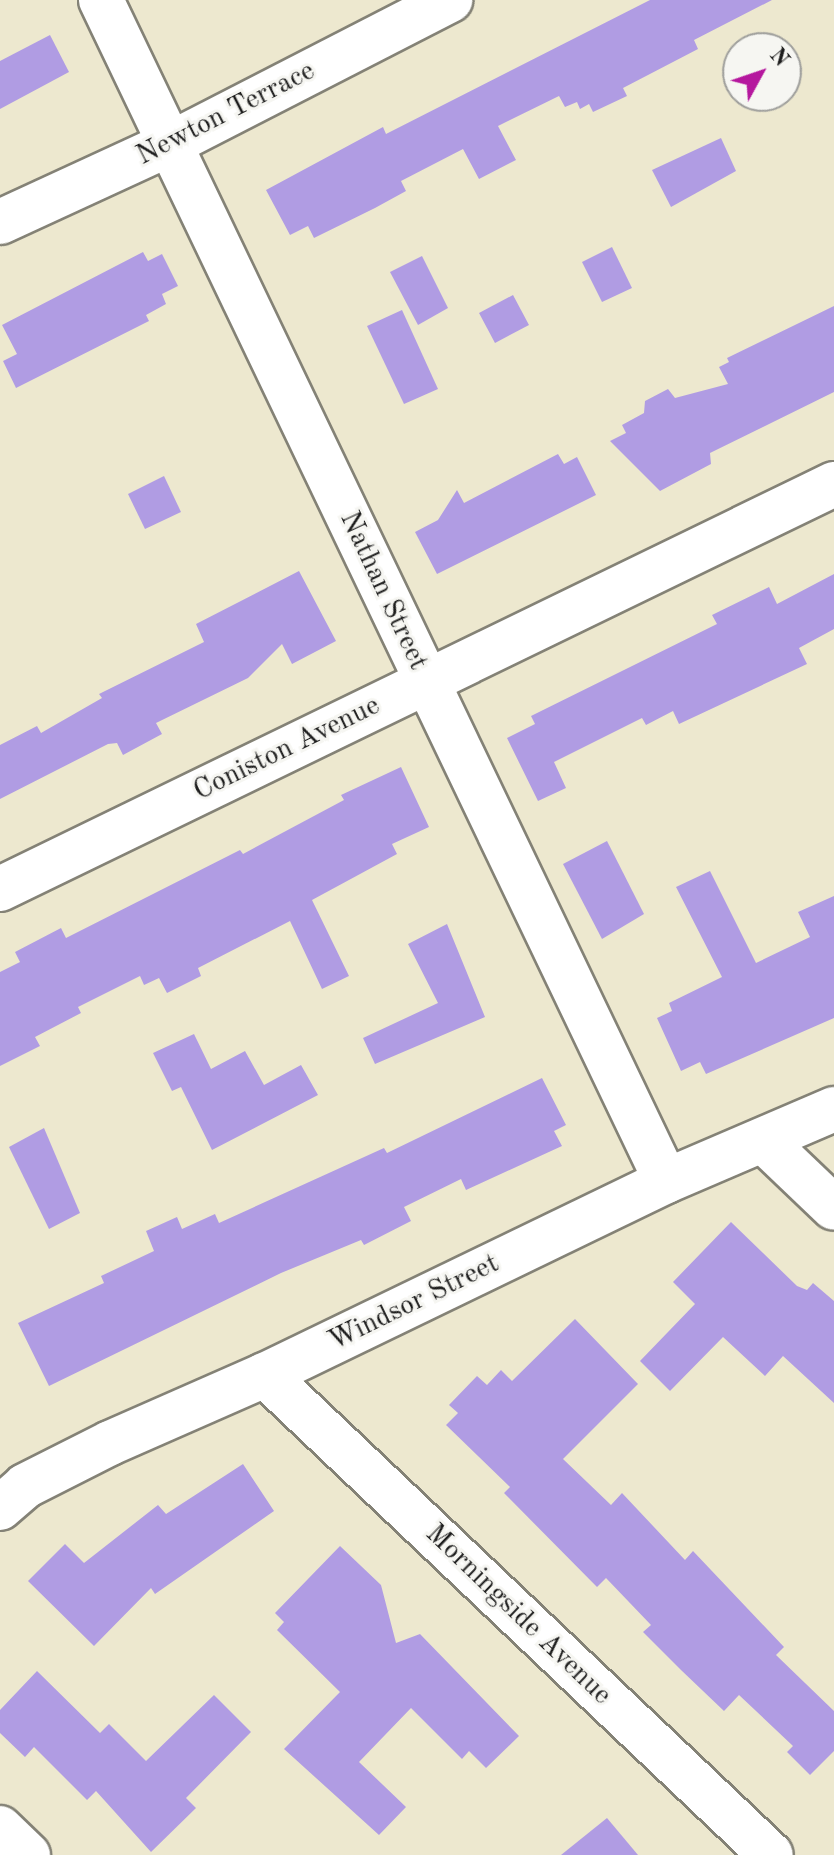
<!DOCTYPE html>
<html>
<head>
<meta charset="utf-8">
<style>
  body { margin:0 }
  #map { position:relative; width:834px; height:1855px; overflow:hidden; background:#ede8cf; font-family:"Old Standard TT",serif }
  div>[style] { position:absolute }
  .building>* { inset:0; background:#b09ce3 }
  .roads { filter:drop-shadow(2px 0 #848276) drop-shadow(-2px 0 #848276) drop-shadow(0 2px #848276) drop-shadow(0 -2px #848276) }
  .minor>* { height:44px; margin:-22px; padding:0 22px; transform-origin:22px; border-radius:22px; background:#fff }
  span { translate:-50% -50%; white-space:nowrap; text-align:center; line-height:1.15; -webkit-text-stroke:6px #f6f6f2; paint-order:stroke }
  .street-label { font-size:28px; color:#1c1c1c }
  .north { position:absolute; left:722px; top:32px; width:80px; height:80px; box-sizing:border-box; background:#f6f6f2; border:2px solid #9f9f9c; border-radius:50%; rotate:50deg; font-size:22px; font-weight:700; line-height:32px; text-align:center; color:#1c1c1c }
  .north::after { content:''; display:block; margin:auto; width:28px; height:36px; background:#b5179e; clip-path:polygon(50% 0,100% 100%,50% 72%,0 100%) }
</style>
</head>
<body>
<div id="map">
  <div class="building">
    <div style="clip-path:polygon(650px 0,772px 0,694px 40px,698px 49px,623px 88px,627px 96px,593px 112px,589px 104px,580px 109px,577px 102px,565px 107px,559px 96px,498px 126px,516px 160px,479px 179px,463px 149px,401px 181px,406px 191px,375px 208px,314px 238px,308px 226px,290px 235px,266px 190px,383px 127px,386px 134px)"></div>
    <div style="clip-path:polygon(50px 35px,69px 72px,0 109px,0 61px)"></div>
    <div style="clip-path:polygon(721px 138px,736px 171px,671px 207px,652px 170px)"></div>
    <div style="clip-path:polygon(612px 247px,632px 288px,602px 302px,582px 262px)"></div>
    <div style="clip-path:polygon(143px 252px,148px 261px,162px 254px,178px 286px,162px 294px,166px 304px,146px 315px,149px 321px,16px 388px,3px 361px,17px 354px,2px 325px)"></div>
    <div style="clip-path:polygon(422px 256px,448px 308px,418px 325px,390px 272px)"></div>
    <div style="clip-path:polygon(513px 295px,529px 325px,495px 343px,479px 313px)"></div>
    <div style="clip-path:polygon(834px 306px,834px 392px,710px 453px,711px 464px,660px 491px,610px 441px,626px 433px,622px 425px,644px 413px,645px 401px,668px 389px,675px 398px,728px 384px,719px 367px,729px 362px,727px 358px)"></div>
    <div style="clip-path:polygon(402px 310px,438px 389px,404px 404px,367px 326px)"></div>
    <div style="clip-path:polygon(558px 454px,564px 464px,577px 457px,596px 495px,437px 574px,415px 532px,438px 520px,457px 490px,464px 503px)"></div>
    <div style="clip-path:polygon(164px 476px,181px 512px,145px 529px,128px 494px)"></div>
    <div style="clip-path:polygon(299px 571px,336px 641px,292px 664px,282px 644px,248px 678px,156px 723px,162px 734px,123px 755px,117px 743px,108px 744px,0 799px,0 745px,37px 726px,41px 733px,102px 698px,99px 694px,204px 642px,196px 624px)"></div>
    <div style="clip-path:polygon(834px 574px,834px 629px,799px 648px,807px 664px,679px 724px,673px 711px,646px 725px,642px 718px,554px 762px,566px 788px,538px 801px,507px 738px,535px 724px,531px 716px,717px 624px,712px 615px,769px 587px,777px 604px)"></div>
    <div style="clip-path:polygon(401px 767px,429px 827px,392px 844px,397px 854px,312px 900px,349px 976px,322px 989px,290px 921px,198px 968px,201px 976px,167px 993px,159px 978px,144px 985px,140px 976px,78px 1007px,81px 1013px,35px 1037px,40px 1046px,0 1066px,0 972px,20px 962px,15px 952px,61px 928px,66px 938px,240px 850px,243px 854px,344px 800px,341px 795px)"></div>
    <div style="clip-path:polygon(607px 841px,644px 914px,602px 939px,563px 864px)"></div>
    <div style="clip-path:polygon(710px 871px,756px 963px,810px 937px,798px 912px,834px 896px,834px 1018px,706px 1074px,700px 1062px,681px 1071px,657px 1018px,672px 1011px,669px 1003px,722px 977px,676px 887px)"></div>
    <div style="clip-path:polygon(447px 924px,485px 1017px,375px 1064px,363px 1038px,438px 1003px,408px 944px)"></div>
    <div style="clip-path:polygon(194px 1034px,211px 1069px,245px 1051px,264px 1085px,301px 1065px,318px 1095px,212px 1150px,181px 1087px,172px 1091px,153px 1053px)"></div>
    <div style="clip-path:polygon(542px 1078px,566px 1125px,554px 1131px,562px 1146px,466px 1190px,461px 1179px,404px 1207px,411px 1221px,364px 1245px,361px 1240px,281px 1273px,49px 1386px,18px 1323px,104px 1283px,101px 1276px,154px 1251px,146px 1231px,177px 1217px,182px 1229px,215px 1214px,219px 1223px,384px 1148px,387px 1153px)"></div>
    <div style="clip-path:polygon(44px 1128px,80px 1213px,49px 1229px,9px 1147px)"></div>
    <div style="clip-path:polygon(731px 1222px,797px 1286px,807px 1290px,813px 1283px,834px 1301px,834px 1403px,783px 1356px,765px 1376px,723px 1337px,670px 1391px,640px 1361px,695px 1304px,673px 1282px)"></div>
    <div style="clip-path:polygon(575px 1319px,638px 1384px,563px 1459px,611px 1505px,622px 1493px,685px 1560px,693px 1551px,784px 1647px,776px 1655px,834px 1711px,834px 1751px,810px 1775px,787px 1752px,793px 1746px,739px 1695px,724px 1711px,681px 1670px,643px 1632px,651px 1625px,606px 1578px,597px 1587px,504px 1493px,510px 1487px,446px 1425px,458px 1413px,449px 1405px,477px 1376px,487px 1385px,501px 1370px,512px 1381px)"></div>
    <div style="clip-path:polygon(243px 1464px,274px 1511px,155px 1594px,151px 1588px,94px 1646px,28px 1581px,65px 1544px,84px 1563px,158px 1505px,166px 1514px)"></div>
    <div style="clip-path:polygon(340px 1546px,381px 1585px,396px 1643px,420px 1634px,519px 1736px,486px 1768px,469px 1751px,462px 1759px,411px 1708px,359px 1762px,406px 1807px,379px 1835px,284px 1749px,340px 1692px,277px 1630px,284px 1622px,275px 1613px)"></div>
    <div style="clip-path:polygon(37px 1671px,100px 1733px,109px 1724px,146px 1761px,214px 1695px,251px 1732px,186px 1798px,196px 1808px,151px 1852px,96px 1791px,87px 1800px,34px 1747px,25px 1757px,0 1733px,0 1710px)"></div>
    <div style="clip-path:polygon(607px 1818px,638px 1855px,561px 1855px)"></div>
  </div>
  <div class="roads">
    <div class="minor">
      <div style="left:101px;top:0;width:1309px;rotate:64.43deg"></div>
      <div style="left:0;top:222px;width:189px;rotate:-24.7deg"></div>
      <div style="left:172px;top:143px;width:313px;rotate:-27.2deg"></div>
      <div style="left:0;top:889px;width:927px;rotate:-25.9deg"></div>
      <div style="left:765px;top:1142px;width:95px;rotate:43.7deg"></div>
      <div style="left:265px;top:1375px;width:697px;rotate:43.49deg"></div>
      <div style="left:0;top:1508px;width:33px;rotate:-41deg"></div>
      <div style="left:25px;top:1486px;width:95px;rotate:-26.8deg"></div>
      <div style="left:110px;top:1443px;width:169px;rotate:-23.7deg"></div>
      <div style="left:265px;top:1375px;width:445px;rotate:-25.8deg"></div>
      <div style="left:666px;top:1181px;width:183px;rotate:-23.2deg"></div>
      <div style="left:0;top:1828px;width:39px;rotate:44deg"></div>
    </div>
  </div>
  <div class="street-label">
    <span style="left:226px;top:114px;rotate:-27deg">Newton Terrace</span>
    <span style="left:383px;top:591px;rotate:65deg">Nathan Street</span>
    <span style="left:287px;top:749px;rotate:-26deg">Coniston Avenue</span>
    <span style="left:414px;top:1303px;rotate:-26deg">Windsor Street</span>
    <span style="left:518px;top:1615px;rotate:44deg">Morningside Avenue</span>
  </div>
  <div class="north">N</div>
</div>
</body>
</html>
